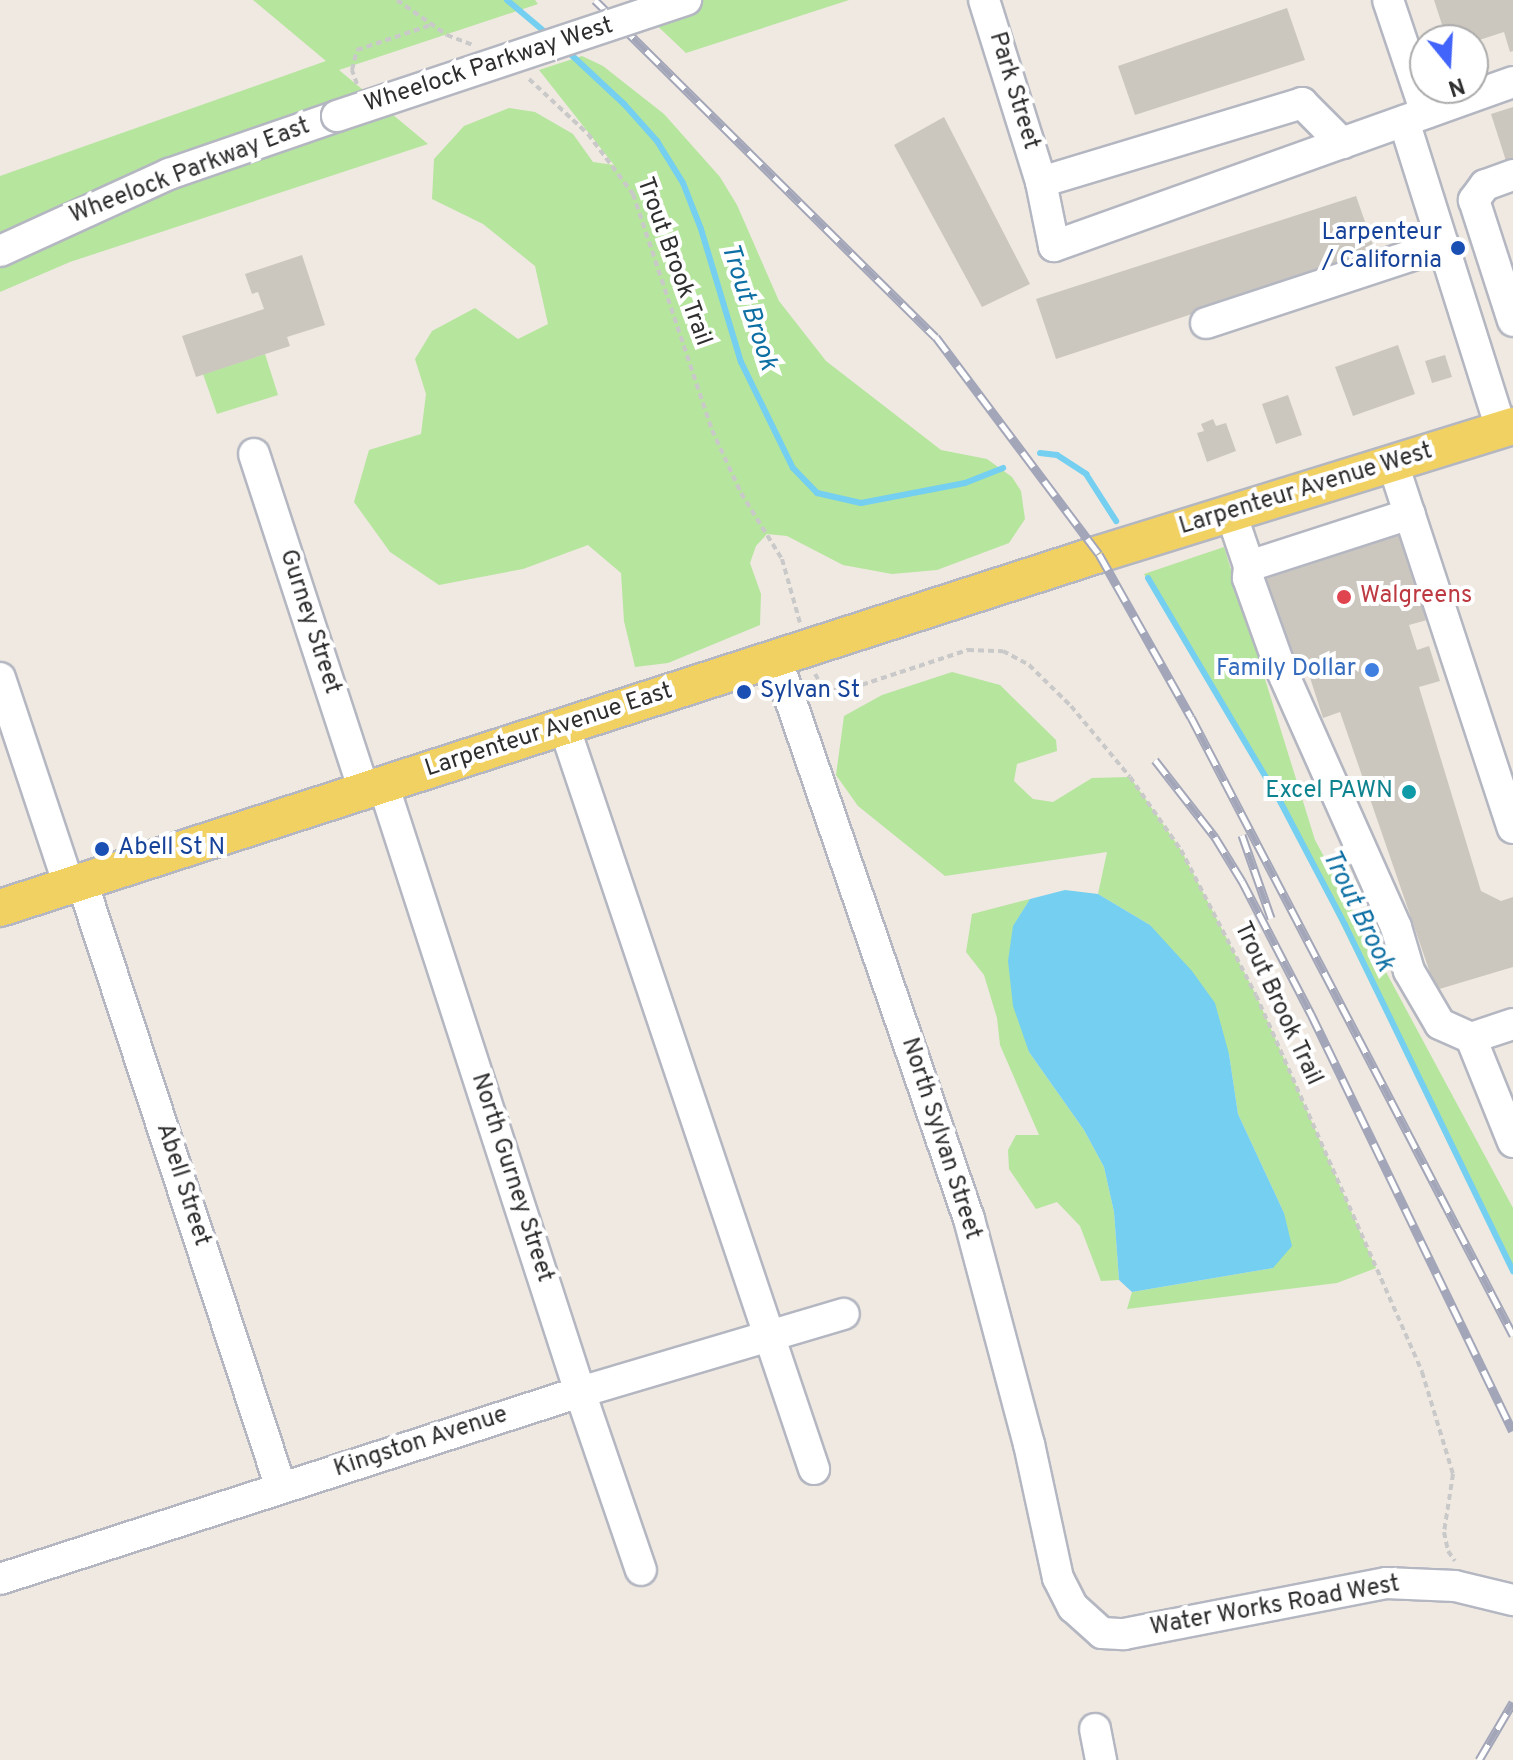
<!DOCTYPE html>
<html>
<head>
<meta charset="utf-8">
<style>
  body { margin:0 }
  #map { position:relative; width:1513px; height:1760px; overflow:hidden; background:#efe9e1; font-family:Overpass,sans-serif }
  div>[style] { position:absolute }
  .green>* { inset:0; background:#b6e59e }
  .water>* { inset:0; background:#75cff0 }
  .stream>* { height:6px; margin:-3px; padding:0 3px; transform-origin:3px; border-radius:3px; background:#75cff0 }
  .building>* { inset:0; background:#cbc7bf }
  .path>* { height:4px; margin-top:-2px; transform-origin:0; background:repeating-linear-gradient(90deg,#c9c9c9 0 6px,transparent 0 10px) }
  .roads { filter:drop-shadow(2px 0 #b4b7c1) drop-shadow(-2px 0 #b4b7c1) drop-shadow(0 2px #b4b7c1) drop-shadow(0 -2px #b4b7c1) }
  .minor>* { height:30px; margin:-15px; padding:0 15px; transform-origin:15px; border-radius:15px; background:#fff }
  .major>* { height:36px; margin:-18px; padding:0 18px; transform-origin:18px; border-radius:18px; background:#f2d163 }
  .rail>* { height:9px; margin-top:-4.5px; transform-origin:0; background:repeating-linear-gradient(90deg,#fff 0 18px,#a3a6b8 0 36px); box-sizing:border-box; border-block:2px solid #a3a6b8 }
  .bridges { filter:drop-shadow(2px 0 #b4b7c1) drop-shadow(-2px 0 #b4b7c1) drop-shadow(0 2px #b4b7c1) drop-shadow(0 -2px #b4b7c1) }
  .minor-bridge>* { height:30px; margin:-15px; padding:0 15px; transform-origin:15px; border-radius:15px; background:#fff }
  .dots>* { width:22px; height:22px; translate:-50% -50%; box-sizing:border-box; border:4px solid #fff; border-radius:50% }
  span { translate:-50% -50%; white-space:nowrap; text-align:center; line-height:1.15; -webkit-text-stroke:8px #fff; paint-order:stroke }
  .street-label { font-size:24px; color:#2e2e2e }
  .transit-label { font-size:24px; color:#164399 }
  .right { translate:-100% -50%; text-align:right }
  .left { translate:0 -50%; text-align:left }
  .health-label { font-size:24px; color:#be3a42 }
  .shop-label { font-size:24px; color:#366cbe }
  .culture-label { font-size:24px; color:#0d838f }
  .water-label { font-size:26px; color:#0d6fa3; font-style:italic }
  .north { position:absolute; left:1409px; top:24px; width:80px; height:80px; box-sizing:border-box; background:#fff; border:2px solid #ababab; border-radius:50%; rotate:162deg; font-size:22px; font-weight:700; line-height:32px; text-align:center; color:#2e2e2e }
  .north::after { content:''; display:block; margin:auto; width:28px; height:36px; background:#4264fb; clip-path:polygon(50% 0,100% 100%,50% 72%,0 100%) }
</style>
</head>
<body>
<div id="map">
  <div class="green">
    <div style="clip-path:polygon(253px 0,535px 0,538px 4px,339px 70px,428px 144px,70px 262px,0 292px,0 176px,326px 61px)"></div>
    <div style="clip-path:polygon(630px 0,849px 0,686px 53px)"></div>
    <div style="clip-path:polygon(582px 56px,603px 66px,664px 114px,720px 177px,737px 205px,779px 301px,826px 361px,941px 450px,987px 459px,1012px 477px,1021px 491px,1025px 519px,1009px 543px,937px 570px,892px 574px,843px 565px,787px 536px,767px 534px,756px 546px,750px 563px,761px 594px,760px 625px,668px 663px,635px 667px,624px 621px,621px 573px,588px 545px,523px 569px,439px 585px,390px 552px,354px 502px,369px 450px,421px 434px,426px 394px,415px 359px,432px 331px,475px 308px,518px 339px,548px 324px,535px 266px,483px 224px,432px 199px,434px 159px,464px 126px,509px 108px,535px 112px,573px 134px,593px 162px,614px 165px,539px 70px)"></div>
    <div style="clip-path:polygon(265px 354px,278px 395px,217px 414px,203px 374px)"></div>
    <div style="clip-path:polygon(1224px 547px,1315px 840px,1513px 1208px,1513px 1271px,1281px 803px,1144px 574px)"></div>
    <div style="clip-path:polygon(952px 672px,1000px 685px,1056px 740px,1057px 751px,1017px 764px,1014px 781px,1033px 799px,1053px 802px,1092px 778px,1130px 777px,1181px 850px,1256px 995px,1376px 1268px,1337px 1283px,1127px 1309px,1132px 1292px,1273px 1268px,1284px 1213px,1238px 1114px,1229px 1054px,1150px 925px,1098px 894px,1107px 852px,945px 876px,858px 806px,836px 775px,844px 716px,882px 695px)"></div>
    <div style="clip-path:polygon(1030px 899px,1013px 927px,1029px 1052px,1084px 1130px,1104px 1167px,1114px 1212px,1119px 1280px,1101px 1281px,1080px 1226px,1057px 1202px,1036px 1209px,1009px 1169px,1008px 1150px,1016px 1135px,1039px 1135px,1000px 1045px,997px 1018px,984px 975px,966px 952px,972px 914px)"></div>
  </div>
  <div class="water">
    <div style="clip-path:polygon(1065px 890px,1098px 894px,1150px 925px,1192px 971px,1215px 1003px,1229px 1054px,1238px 1114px,1284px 1213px,1292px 1246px,1273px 1268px,1132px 1292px,1119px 1280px,1114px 1212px,1104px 1167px,1084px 1130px,1029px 1052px,1013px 1006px,1008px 961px,1013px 926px,1030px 899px)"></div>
  </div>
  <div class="stream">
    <div style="left:507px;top:0;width:57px;rotate:40.1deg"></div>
    <div style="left:565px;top:49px;width:81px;rotate:43deg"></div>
    <div style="left:624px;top:104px;width:50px;rotate:48.3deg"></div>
    <div style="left:657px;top:141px;width:49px;rotate:58.2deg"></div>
    <div style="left:683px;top:183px;width:49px;rotate:68.6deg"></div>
    <div style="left:701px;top:229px;width:139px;rotate:73.3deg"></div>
    <div style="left:741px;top:362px;width:118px;rotate:63.9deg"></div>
    <div style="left:793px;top:468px;width:35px;rotate:46deg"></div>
    <div style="left:817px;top:493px;width:45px;rotate:12.8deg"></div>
    <div style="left:861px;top:503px;width:106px;rotate:-10.9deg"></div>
    <div style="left:965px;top:483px;width:41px;rotate:-21.5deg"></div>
    <div style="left:1040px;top:453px;width:17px;rotate:7deg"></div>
    <div style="left:1057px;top:455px;width:35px;rotate:33deg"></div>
    <div style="left:1086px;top:474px;width:56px;rotate:57.4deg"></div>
    <div style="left:1148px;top:578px;width:261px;rotate:59.4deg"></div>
    <div style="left:1281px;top:803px;width:138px;rotate:62.3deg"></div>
    <div style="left:1345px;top:925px;width:385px;rotate:64.1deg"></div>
  </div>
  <div class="building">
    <div style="clip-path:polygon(1434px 0,1513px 0,1513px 51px,1510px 52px,1504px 32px,1473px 42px,1447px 40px)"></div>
    <div style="clip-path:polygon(1287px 8px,1305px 60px,1135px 115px,1118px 66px)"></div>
    <div style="clip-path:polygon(1513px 107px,1513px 158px,1506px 161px,1491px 114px)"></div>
    <div style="clip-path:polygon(944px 117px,1030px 284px,982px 307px,894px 145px)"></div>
    <div style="clip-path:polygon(1356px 196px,1376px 253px,1056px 359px,1036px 299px)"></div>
    <div style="clip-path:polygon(302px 255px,325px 325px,287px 337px,290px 346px,196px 377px,182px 336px,264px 309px,258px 292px,252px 294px,245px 274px)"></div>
    <div style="clip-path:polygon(1398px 345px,1415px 394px,1353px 416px,1335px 367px)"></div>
    <div style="clip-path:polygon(1445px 355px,1452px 377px,1432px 383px,1425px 361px)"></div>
    <div style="clip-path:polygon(1288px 395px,1302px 435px,1276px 444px,1262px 404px)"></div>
    <div style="clip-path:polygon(1213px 419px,1216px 426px,1226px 423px,1236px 451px,1207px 462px,1197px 433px,1204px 431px,1201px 424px)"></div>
    <div style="clip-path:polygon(1399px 532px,1427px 620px,1409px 625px,1417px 650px,1429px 646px,1440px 681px,1419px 687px,1481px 891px,1501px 901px,1513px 897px,1513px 967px,1436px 990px,1340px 712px,1323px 718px,1304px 659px,1289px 663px,1261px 575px)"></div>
  </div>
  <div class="path">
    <div style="left:397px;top:0;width:61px;rotate:35deg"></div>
    <div style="left:447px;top:35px;width:28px;rotate:21deg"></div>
    <div style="left:529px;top:79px;width:81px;rotate:43deg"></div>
    <div style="left:588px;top:134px;width:75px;rotate:53.1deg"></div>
    <div style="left:633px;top:194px;width:249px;rotate:71.5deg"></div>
    <div style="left:712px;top:430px;width:69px;rotate:65.3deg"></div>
    <div style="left:741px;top:493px;width:78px;rotate:58.2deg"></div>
    <div style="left:782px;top:559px;width:66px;rotate:74.3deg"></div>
    <div style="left:357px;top:84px;width:15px;rotate:-110deg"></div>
    <div style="left:352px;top:70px;width:21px;rotate:-76deg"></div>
    <div style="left:357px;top:50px;width:78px;rotate:-18.7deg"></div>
    <div style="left:815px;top:674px;width:17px;rotate:59deg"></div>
    <div style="left:824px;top:689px;width:19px;rotate:6deg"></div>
    <div style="left:843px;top:691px;width:132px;rotate:-18.2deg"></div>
    <div style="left:968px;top:650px;width:35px;rotate:2deg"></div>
    <div style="left:1003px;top:651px;width:30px;rotate:28deg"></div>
    <div style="left:1029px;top:665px;width:59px;rotate:44.3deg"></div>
    <div style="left:1071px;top:706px;width:92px;rotate:50.3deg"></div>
    <div style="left:1130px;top:777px;width:89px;rotate:55.1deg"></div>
    <div style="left:1181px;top:850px;width:163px;rotate:62.7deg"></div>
    <div style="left:1256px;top:995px;width:412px;rotate:66.2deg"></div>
    <div style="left:1422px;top:1372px;width:107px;rotate:73.1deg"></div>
    <div style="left:1453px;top:1474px;width:59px;rotate:98.8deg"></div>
    <div style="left:1444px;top:1532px;width:19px;rotate:78deg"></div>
    <div style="left:1448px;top:1551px;width:12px;rotate:55deg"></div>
  </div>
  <div class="roads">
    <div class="minor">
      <div style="left:984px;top:0;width:191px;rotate:72.6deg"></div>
      <div style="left:1388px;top:0;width:119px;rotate:71.4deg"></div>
      <div style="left:1404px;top:121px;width:323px;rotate:72.5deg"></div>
      <div style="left:1342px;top:143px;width:306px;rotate:160.3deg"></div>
      <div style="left:1054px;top:246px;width:65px;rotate:-101.5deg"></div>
      <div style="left:1041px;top:182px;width:273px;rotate:-16.8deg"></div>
      <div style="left:1302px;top:103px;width:57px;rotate:45deg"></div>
      <div style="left:1342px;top:143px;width:182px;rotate:-19.6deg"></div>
      <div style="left:1513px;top:175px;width:30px;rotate:160deg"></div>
      <div style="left:1485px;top:185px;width:19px;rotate:126deg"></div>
      <div style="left:1474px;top:200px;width:127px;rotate:72.1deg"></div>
      <div style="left:0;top:251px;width:186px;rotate:-24.5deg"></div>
      <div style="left:169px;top:174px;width:178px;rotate:-19deg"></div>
      <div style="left:1206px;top:323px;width:250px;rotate:-18.2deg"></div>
      <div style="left:254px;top:454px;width:354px;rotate:71.9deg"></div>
      <div style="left:1393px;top:464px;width:383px;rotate:71.8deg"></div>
      <div style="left:1231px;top:513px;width:56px;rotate:71.2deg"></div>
      <div style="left:1249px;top:566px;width:169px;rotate:-17.9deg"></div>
      <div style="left:1249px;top:566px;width:12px;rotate:95deg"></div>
      <div style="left:1248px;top:578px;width:89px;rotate:70.3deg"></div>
      <div style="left:1278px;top:662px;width:290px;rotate:66deg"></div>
      <div style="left:1396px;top:927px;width:46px;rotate:73.5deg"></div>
      <div style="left:1409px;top:971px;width:61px;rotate:59.7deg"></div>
      <div style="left:1440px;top:1024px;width:34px;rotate:24deg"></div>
      <div style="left:776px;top:658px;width:593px;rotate:71.02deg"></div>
      <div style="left:969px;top:1219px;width:233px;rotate:75.1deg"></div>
      <div style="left:1029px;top:1444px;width:137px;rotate:77.8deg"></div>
      <div style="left:1058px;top:1578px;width:33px;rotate:63deg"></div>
      <div style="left:1073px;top:1607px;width:39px;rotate:42deg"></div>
      <div style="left:1102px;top:1633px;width:22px;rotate:3deg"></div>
      <div style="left:1124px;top:1634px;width:267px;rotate:-11deg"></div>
      <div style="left:1386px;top:1583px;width:69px;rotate:2.5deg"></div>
      <div style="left:1455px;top:1586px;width:60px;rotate:13.6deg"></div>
      <div style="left:0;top:678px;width:219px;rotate:71.6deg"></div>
      <div style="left:564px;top:726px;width:784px;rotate:71.4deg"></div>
      <div style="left:383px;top:784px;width:639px;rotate:72.05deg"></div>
      <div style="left:580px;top:1392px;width:188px;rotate:71.1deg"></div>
      <div style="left:82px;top:882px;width:638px;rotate:71.82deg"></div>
      <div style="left:1513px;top:1024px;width:44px;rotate:161.6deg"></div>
      <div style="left:1471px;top:1038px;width:112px;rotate:68deg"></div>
      <div style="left:0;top:1579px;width:609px;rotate:-17.87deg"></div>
      <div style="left:580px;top:1392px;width:275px;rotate:-16.5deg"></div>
      <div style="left:1095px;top:1729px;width:32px;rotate:79deg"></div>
    </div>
    <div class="major">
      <div style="left:0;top:908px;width:1155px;rotate:-17.85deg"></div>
      <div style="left:1099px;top:554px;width:433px;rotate:-17.2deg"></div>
    </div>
  </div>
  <div class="rail">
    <div style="left:595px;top:0;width:479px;rotate:44.7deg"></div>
    <div style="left:936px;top:337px;width:271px;rotate:53.1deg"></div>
    <div style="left:1099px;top:554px;width:187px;rotate:60.6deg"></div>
    <div style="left:1191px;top:717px;width:697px;rotate:62.48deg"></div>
    <div style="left:1155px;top:760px;width:98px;rotate:52.1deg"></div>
    <div style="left:1215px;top:837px;width:52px;rotate:58.5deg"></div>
    <div style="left:1242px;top:881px;width:150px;rotate:62.6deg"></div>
    <div style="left:1311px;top:1014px;width:463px;rotate:64.2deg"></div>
    <div style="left:1242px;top:835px;width:88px;rotate:70.7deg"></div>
    <div style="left:1479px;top:1760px;width:67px;rotate:-59.6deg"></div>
  </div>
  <div class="bridges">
    <div class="minor-bridge">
      <div style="left:337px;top:116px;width:368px;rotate:-18.4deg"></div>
    </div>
  </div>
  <div class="dots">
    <div style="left:1458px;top:248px;background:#1a4fb4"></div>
    <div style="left:1344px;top:597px;background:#e0444e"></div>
    <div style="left:1372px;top:670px;background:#3f7fe0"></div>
    <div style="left:744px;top:692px;background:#1a4fb4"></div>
    <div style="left:1409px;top:792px;background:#0f9aa8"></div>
    <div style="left:102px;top:849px;background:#1a4fb4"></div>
  </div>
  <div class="street-label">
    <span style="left:489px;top:66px;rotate:-18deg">Wheelock Parkway West</span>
    <span style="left:1013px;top:91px;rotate:73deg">Park Street</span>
    <span style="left:190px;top:172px;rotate:-21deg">Wheelock Parkway East</span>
    <span style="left:673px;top:262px;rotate:70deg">Trout Brook Trail</span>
    <span style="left:1306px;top:490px;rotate:-17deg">Larpenteur Avenue West</span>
    <span style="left:309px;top:622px;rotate:72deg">Gurney Street</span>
    <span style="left:549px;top:731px;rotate:-18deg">Larpenteur Avenue East</span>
    <span style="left:1277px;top:1004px;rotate:65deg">Trout Brook Trail</span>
    <span style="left:940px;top:1139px;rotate:72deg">North Sylvan Street</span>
    <span style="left:511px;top:1178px;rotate:72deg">North Gurney Street</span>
    <span style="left:182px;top:1185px;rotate:72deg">Abell Street</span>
    <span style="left:421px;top:1443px;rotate:-18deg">Kingston Avenue</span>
    <span style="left:1275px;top:1607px;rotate:-10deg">Water Works Road West</span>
  </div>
  <div class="transit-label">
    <span class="right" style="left:1442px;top:248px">Larpenteur<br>/ California</span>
    <span class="left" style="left:760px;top:692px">Sylvan St</span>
    <span class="left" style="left:118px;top:849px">Abell St N</span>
  </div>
  <div class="health-label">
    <span class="left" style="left:1360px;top:597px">Walgreens</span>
  </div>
  <div class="shop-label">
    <span class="right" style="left:1356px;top:670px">Family Dollar</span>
  </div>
  <div class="culture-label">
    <span class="right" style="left:1393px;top:792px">Excel PAWN</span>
  </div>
  <div class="water-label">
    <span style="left:748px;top:307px;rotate:72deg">Trout Brook</span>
    <span style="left:1357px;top:911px;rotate:64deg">Trout Brook</span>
  </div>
  <div class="north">N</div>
</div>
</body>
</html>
